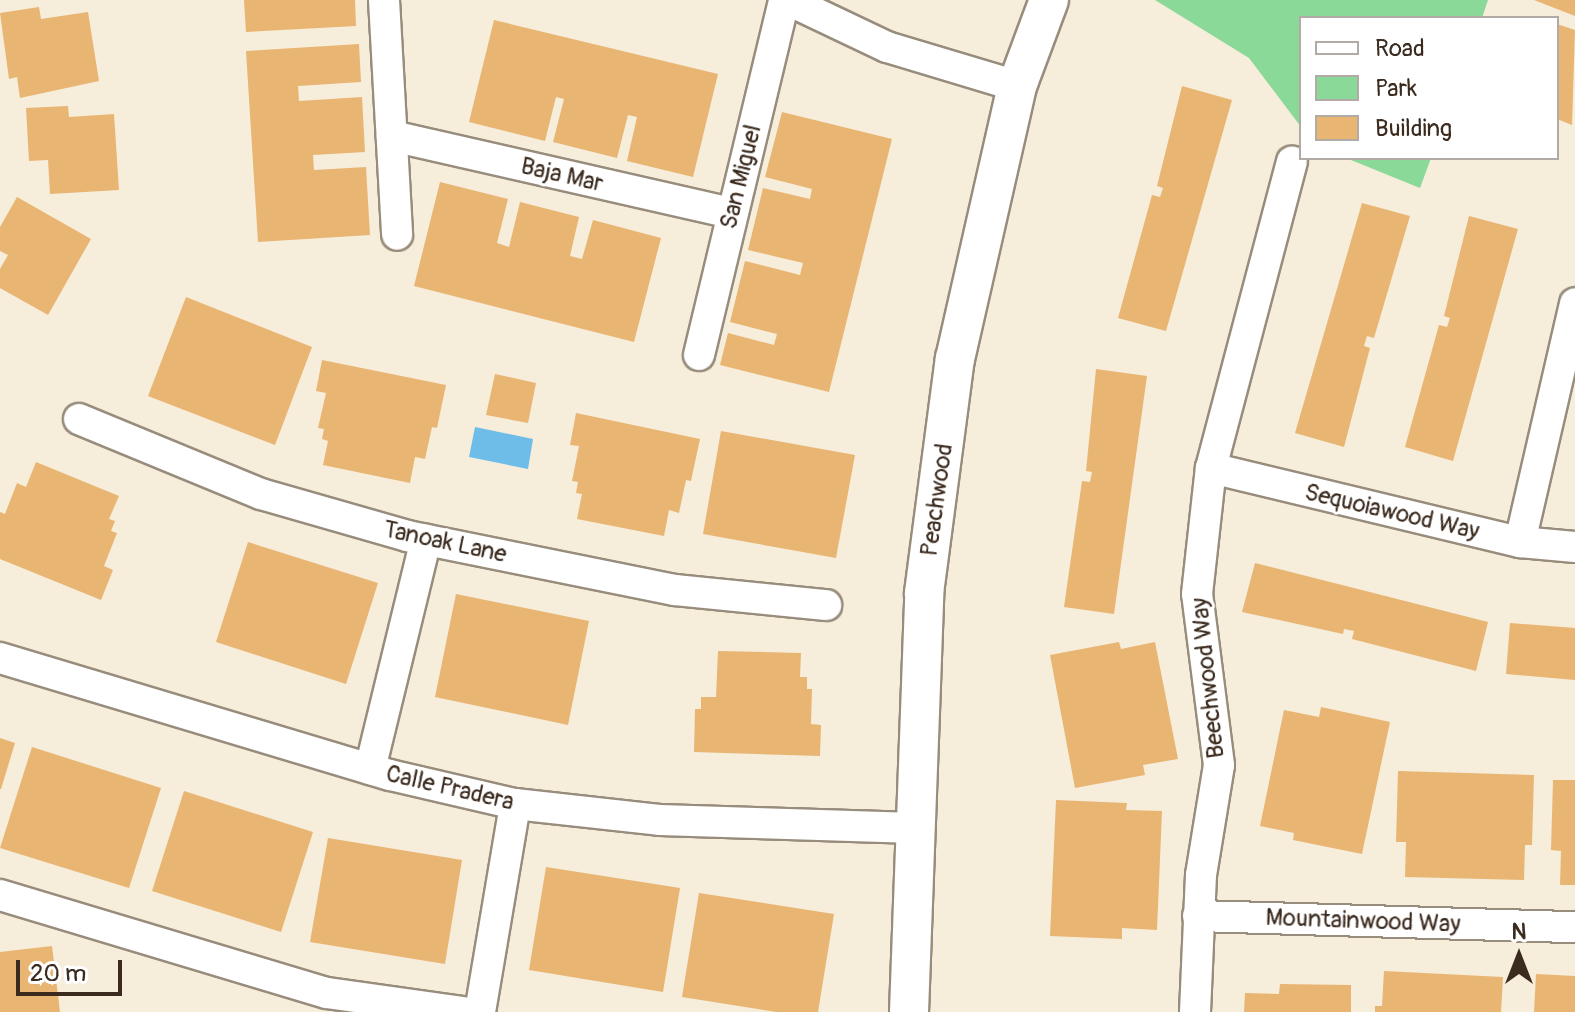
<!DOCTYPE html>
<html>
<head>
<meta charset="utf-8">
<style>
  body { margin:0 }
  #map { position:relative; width:1575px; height:1012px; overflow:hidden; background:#f6eddb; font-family:Pangolin,sans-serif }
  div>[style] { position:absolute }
  .green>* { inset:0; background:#8ad998 }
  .water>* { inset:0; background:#6ebde9 }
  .building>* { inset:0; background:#e9b573 }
  .roads { filter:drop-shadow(2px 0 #988c7c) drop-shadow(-2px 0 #988c7c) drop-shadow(0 2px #988c7c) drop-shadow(0 -2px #988c7c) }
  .minor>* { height:30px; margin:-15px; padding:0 15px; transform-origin:15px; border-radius:15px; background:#fff }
  .tertiary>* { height:38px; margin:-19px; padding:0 19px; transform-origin:19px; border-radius:19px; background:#fff }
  span { translate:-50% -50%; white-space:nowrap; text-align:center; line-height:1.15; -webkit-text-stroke:6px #fff; paint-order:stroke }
  .street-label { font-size:24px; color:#3b2a1e }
  .legend { position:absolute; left:1299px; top:16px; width:260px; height:144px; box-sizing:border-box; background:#fff; border:2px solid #b1aaa5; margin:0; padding:10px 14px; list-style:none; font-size:24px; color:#3b2a1e }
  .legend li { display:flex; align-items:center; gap:16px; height:40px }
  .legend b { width:40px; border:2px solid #b1aaa5 }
  .north { position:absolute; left:1479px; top:916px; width:80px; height:80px; -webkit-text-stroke:6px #fff; paint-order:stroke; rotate:0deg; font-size:22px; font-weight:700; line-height:32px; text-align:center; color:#3b2a1e }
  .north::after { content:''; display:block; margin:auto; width:28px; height:36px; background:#3b2a1e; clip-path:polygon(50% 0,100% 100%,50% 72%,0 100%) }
  .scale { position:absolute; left:16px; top:960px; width:106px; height:36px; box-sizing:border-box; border:4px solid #3b2a1e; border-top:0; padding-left:10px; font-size:24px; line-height:28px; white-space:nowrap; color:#3b2a1e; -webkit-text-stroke:6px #fff; paint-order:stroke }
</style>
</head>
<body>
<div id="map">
  <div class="green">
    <div style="clip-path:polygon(1155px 0,1488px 0,1482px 18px,1301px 18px,1301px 127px,1249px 58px)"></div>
    <div style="clip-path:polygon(1346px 158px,1431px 158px,1420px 188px)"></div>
  </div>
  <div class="water">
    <div style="clip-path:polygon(475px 427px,533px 439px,528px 469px,469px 457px)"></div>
  </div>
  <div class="building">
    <div style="clip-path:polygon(244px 0,355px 0,356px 26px,246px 32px)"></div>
    <div style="clip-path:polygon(1534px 0,1575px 0,1575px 16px)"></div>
    <div style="clip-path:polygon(39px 7px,41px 19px,88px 12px,99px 81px,20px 98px,17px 77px,9px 79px,0 13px)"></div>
    <div style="clip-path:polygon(494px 20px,718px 74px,693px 177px,627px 161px,637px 117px,628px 115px,617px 158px,553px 142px,564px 99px,556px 97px,545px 141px,469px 122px)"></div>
    <div style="clip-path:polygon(1557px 24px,1575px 30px,1572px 125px,1557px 119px)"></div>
    <div style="clip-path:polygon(359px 44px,361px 82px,298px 86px,299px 101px,362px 97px,365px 152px,313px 155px,314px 170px,366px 167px,370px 235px,258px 242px,246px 51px)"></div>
    <div style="clip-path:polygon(1182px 86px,1232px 100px,1166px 331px,1118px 318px,1152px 195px,1160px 197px,1163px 188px,1157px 186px)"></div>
    <div style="clip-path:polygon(68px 106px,69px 117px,114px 114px,119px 190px,50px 194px,48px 160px,29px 161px,26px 108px)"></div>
    <div style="clip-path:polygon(782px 112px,892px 139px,829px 392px,720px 365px,728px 333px,774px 345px,777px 334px,730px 322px,745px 261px,800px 275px,803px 263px,748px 250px,763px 188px,810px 199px,812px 189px,765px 177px)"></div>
    <div style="clip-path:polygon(440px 182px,508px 199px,497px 243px,509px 247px,520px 202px,579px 217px,570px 256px,582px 259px,593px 220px,661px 238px,634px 342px,414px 286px)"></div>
    <div style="clip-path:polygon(17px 197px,91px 239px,48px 315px,0 288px,0 269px,8px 255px,0 251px,0 227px)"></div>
    <div style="clip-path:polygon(1362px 203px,1410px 216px,1374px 338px,1367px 336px,1364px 346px,1370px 348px,1344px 447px,1295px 433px)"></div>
    <div style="clip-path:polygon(1469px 216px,1518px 229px,1453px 461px,1405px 447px,1439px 325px,1447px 327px,1450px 318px,1444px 316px)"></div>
    <div style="clip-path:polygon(186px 297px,312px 347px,275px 445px,148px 396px)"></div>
    <div style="clip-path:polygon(322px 360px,446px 385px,437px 428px,432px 427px,425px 459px,415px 457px,410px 483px,323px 465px,328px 441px,322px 439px,324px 429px,318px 428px,326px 393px,316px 391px)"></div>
    <div style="clip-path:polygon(1096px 369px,1147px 376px,1114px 614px,1064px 607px,1082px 481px,1090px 482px,1092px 472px,1086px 471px)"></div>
    <div style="clip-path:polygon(495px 374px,536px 383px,528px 423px,486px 415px)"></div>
    <div style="clip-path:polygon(576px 413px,700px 439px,691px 481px,686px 480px,679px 513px,669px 510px,664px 536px,577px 519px,582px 494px,576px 493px,578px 482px,572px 481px,579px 446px,570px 445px)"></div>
    <div style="clip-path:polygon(721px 431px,855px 455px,836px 558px,703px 534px)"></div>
    <div style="clip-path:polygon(36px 462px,119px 496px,109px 519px,115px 521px,111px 531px,117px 533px,104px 566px,113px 570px,101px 600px,0 559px,0 512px,5px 514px,17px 483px,26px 487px)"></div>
    <div style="clip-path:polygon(248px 542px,378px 583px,346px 684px,216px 642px)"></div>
    <div style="clip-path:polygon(1255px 563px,1488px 622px,1476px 671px,1352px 639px,1354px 631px,1344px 629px,1343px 634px,1242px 612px)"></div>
    <div style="clip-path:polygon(456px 594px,589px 621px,568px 725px,435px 697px)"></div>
    <div style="clip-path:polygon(1510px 623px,1575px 628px,1575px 680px,1506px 674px)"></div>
    <div style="clip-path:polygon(1119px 642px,1121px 649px,1155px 642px,1178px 759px,1143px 765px,1145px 775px,1075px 788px,1050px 655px)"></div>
    <div style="clip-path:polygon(718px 651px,801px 653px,800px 677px,807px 677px,807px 689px,812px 689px,811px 724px,821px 725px,820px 756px,694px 752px,695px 709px,701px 709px,701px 697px,716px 697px)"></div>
    <div style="clip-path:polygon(1321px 707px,1390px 722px,1362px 854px,1293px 840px,1294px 833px,1260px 826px,1284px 710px,1319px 717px)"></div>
    <div style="clip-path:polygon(0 738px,15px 743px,1px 789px,0 789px)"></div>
    <div style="clip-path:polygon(32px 747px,161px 788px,129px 888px,0 848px)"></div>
    <div style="clip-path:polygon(1398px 771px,1534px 775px,1532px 845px,1525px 845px,1524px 880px,1405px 877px,1406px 842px,1396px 842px)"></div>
    <div style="clip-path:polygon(1553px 780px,1575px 780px,1575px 885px,1560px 885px,1561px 851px,1551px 850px)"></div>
    <div style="clip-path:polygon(184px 791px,313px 832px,281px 932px,152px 891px)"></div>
    <div style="clip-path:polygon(1056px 800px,1127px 803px,1126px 810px,1162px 811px,1157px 930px,1122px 928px,1122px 939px,1050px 936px)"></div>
    <div style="clip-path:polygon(328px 838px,462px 860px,445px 964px,310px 942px)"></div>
    <div style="clip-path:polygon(546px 867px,680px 888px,663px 992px,529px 970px)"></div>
    <div style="clip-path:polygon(699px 893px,834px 914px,818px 1012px,776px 1012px,682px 997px)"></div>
    <div style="clip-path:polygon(52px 946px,60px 1012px,0 1012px,0 952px)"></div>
    <div style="clip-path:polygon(1384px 971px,1503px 977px,1501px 1012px,1375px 1012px,1375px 1006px,1382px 1006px)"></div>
    <div style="clip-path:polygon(1536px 974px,1575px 976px,1575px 1012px,1534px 1012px)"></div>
    <div style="clip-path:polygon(1280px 984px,1351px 985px,1351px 1012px,1244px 1012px,1245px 993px,1279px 994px)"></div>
  </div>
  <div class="roads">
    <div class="minor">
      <div style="left:384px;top:0;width:235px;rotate:86.8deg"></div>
      <div style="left:788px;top:0;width:110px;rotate:25.4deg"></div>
      <div style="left:887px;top:47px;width:136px;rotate:16.7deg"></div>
      <div style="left:392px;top:136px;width:349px;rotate:12.8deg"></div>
      <div style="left:699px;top:355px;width:365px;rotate:-76.5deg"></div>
      <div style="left:79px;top:419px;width:197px;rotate:22.4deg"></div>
      <div style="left:261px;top:494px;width:152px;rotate:16deg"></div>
      <div style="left:407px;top:536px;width:273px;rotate:11.4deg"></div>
      <div style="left:675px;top:590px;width:152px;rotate:5.7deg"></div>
      <div style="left:1211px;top:468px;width:318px;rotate:13.5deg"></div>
      <div style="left:1520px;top:542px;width:55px;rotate:5.2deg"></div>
      <div style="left:1520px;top:542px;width:245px;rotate:-77deg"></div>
      <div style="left:0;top:658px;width:407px;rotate:16.7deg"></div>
      <div style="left:390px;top:775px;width:128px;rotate:13.1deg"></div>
      <div style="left:515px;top:804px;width:145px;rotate:6.3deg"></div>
      <div style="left:659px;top:820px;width:257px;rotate:1.8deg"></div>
      <div style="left:370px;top:769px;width:236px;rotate:-76.3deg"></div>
      <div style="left:0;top:895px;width:341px;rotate:16.7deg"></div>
      <div style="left:327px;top:993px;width:137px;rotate:8deg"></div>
      <div style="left:1198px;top:916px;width:377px;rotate:1.7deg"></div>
      <div style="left:480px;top:1012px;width:211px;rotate:-80.4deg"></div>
      <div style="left:1195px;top:1012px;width:137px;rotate:-87.5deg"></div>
      <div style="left:1201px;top:875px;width:111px;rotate:-80.7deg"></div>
      <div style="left:1219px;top:765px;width:172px;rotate:-97.3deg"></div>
      <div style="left:1197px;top:594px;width:127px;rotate:-83.7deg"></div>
      <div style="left:1211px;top:468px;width:317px;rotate:-75.2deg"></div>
    </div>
    <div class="tertiary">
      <div style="left:909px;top:1012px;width:419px;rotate:-87.9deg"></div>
      <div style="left:924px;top:593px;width:236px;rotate:-82.5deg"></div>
      <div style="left:955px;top:359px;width:280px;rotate:-77.2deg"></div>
      <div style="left:1017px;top:86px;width:92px;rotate:-69.6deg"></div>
    </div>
  </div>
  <div class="street-label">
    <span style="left:562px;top:175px;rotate:13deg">Baja Mar</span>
    <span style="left:741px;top:177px;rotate:-76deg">San Miguel</span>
    <span style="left:937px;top:500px;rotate:-82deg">Peachwood</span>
    <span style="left:1392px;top:512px;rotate:13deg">Sequoiawood Way</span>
    <span style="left:445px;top:542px;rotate:12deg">Tanoak Lane</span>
    <span style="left:1208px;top:678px;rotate:-96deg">Beechwood Way</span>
    <span style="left:450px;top:788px;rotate:13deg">Calle Pradera</span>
    <span style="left:1363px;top:921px;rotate:2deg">Mountainwood Way</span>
  </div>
  <ul class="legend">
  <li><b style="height:10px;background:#fff"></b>Road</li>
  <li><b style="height:22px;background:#8ad998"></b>Park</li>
  <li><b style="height:22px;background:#e9b573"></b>Building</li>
  </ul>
  <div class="north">N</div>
  <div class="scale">20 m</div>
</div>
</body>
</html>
